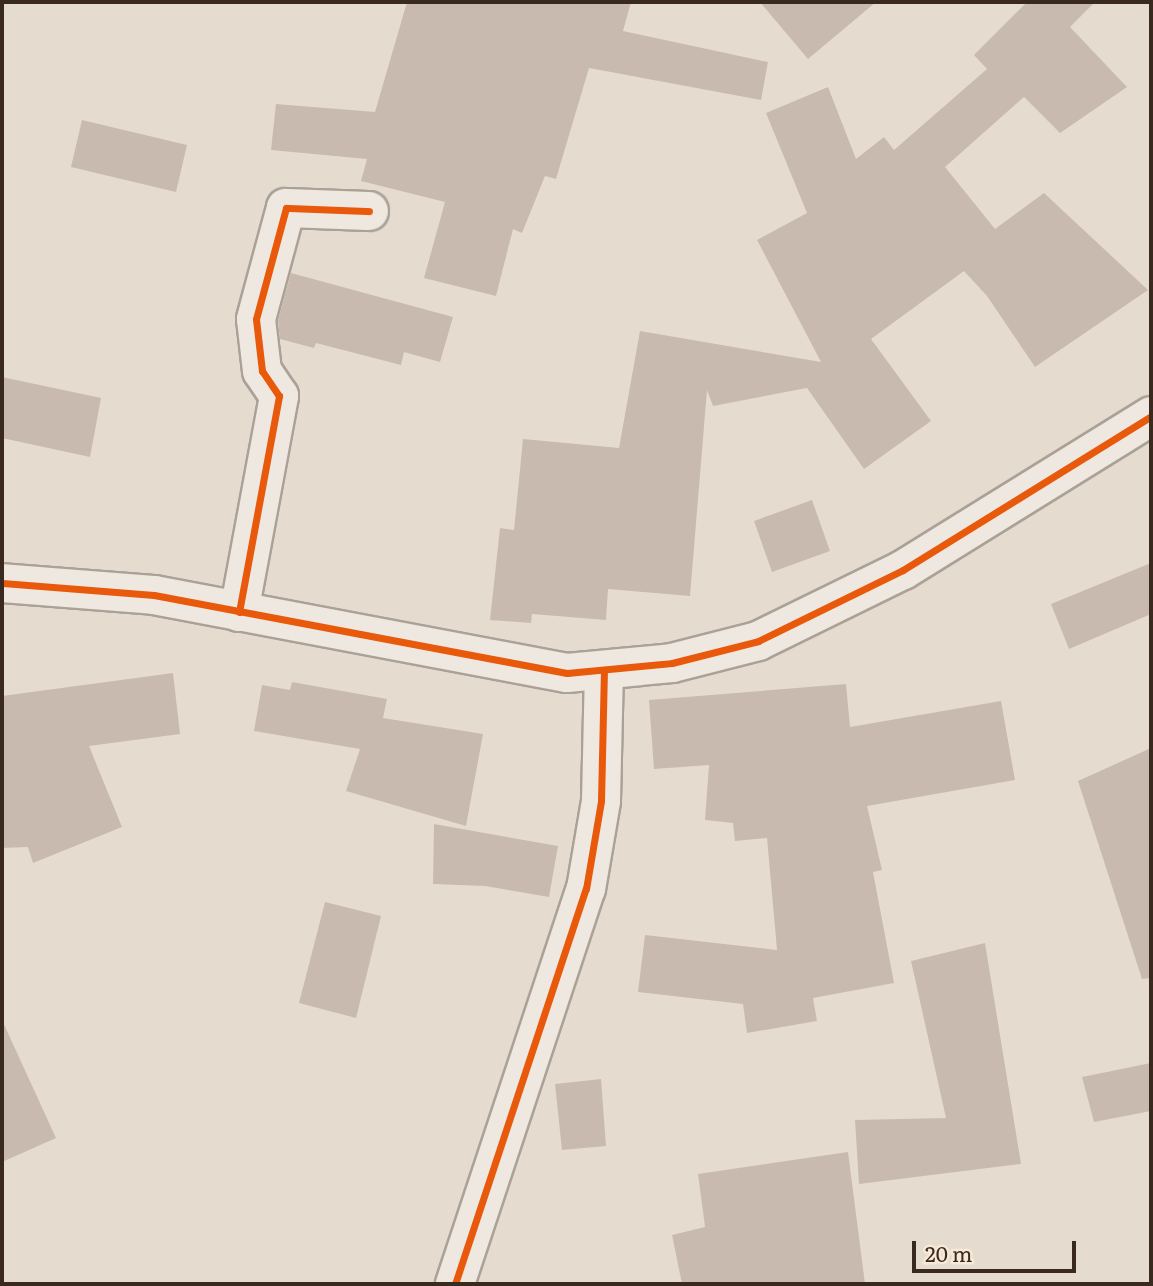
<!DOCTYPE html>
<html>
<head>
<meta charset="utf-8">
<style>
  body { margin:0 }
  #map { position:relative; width:1153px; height:1286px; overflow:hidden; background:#e5dccf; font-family:Literata,serif }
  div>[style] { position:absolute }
  .building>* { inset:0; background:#c9bab0 }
  .roads { filter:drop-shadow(2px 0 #aba197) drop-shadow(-2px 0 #aba197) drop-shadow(0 2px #aba197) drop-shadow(0 -2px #aba197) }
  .street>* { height:38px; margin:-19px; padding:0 19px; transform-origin:19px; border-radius:19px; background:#eee8e0 }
  .cycleway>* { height:7px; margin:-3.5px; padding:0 3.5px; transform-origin:3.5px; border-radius:3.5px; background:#e8590c }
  span { translate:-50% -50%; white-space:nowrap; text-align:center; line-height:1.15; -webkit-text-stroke:7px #f6e9d5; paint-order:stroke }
  .frame { position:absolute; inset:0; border:4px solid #3a291f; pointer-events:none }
  .scale { position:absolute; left:912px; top:1241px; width:164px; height:32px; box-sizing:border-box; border:4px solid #3a291f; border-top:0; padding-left:9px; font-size:21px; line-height:24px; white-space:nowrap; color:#3a291f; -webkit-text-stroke:5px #f6e9d5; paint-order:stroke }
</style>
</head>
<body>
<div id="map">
  <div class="building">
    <div style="clip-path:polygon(407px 2px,631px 2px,623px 31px,768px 62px,761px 100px,589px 68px,556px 179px,545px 176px,522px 233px,513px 229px,496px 296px,424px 278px,445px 202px,361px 181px,367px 159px,271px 150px,276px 104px,375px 112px)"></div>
    <div style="clip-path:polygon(760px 2px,876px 2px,808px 59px)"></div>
    <div style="clip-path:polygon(1027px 2px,1095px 2px,1070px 27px,1127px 87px,1060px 133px,1024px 97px,945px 167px,995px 229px,1044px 193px,1148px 290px,1035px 367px,987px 296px,964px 271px,871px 339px,931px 421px,864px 469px,807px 388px,713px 406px,707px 390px,690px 596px,608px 589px,606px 620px,532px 614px,531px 623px,490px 620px,500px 528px,514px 530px,523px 439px,619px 448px,640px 331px,821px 362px,757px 240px,807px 213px,766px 113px,828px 87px,856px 159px,884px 137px,894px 150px,987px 69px,974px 55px)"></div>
    <div style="clip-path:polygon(82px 120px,187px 145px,176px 192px,71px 167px)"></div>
    <div style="clip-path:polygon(291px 273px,453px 317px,440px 362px,404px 352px,401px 365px,316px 343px,314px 348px,280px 339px,278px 321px)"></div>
    <div style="clip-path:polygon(2px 377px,101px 398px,90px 457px,2px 438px)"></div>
    <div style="clip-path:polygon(812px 500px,830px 551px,772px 572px,754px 521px)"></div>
    <div style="clip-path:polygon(1151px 563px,1151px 614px,1069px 649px,1051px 604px)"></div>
    <div style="clip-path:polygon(173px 673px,180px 734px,89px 746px,122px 827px,33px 863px,28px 847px,2px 848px,2px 696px)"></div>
    <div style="clip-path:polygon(292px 682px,387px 699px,383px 718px,483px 734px,466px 826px,346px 791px,360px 749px,254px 731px,262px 685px,290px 690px)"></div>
    <div style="clip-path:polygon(846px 684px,850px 727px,1001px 701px,1015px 780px,867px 806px,882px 870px,873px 872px,894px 983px,813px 998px,817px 1021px,747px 1033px,743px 1004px,638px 992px,645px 935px,777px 950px,767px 838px,735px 841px,733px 823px,705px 820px,709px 765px,654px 769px,649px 700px)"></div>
    <div style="clip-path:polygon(1151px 748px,1151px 978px,1142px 979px,1078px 781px)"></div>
    <div style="clip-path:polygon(434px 824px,558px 846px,549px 897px,485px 886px,433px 884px)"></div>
    <div style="clip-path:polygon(325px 902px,381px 916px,356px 1018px,299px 1003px)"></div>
    <div style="clip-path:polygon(985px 943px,1021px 1164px,859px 1184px,855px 1120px,946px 1118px,911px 961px)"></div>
    <div style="clip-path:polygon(2px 1020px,56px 1138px,2px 1162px)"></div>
    <div style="clip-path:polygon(1151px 1063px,1151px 1111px,1094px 1122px,1082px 1077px)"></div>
    <div style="clip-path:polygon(601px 1079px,606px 1146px,562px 1150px,555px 1084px)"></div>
    <div style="clip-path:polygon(848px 1152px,865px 1284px,682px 1284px,672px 1235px,705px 1227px,698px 1174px)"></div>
  </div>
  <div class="roads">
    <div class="street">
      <div style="left:2px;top:583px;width:152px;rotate:4.5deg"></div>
      <div style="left:154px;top:595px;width:420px;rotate:10.7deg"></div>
      <div style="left:567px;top:673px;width:105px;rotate:-5.4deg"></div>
      <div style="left:672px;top:663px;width:89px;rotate:-14.3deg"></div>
      <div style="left:758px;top:641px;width:161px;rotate:-26.1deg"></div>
      <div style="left:903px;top:570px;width:292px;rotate:-31.8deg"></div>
      <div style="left:239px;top:612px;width:220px;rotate:-79.5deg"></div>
      <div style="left:279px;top:396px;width:30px;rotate:-124deg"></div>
      <div style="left:262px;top:371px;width:52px;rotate:-96.6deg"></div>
      <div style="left:256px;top:319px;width:115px;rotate:-74.9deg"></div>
      <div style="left:286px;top:208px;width:83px;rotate:2.1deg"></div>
      <div style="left:455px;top:1284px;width:416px;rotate:-71.7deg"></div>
      <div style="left:586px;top:889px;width:89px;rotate:-80.3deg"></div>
      <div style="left:601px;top:801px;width:131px;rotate:-88.7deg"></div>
    </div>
  </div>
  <div class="cycleway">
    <div style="left:2px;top:583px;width:152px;rotate:4.5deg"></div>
    <div style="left:154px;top:595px;width:420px;rotate:10.7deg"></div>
    <div style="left:567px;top:673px;width:105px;rotate:-5.4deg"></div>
    <div style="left:672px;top:663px;width:89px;rotate:-14.3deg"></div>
    <div style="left:758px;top:641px;width:161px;rotate:-26.1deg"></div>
    <div style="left:903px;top:570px;width:292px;rotate:-31.8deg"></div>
    <div style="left:239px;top:612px;width:220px;rotate:-79.5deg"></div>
    <div style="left:279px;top:396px;width:30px;rotate:-124deg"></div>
    <div style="left:262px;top:371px;width:52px;rotate:-96.6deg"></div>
    <div style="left:256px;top:319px;width:115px;rotate:-74.9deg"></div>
    <div style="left:286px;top:208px;width:83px;rotate:2.1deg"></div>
    <div style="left:455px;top:1284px;width:416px;rotate:-71.7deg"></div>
    <div style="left:586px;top:889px;width:89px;rotate:-80.3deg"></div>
    <div style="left:601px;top:801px;width:131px;rotate:-88.7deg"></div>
  </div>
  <div class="frame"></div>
  <div class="scale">20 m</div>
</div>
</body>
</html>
